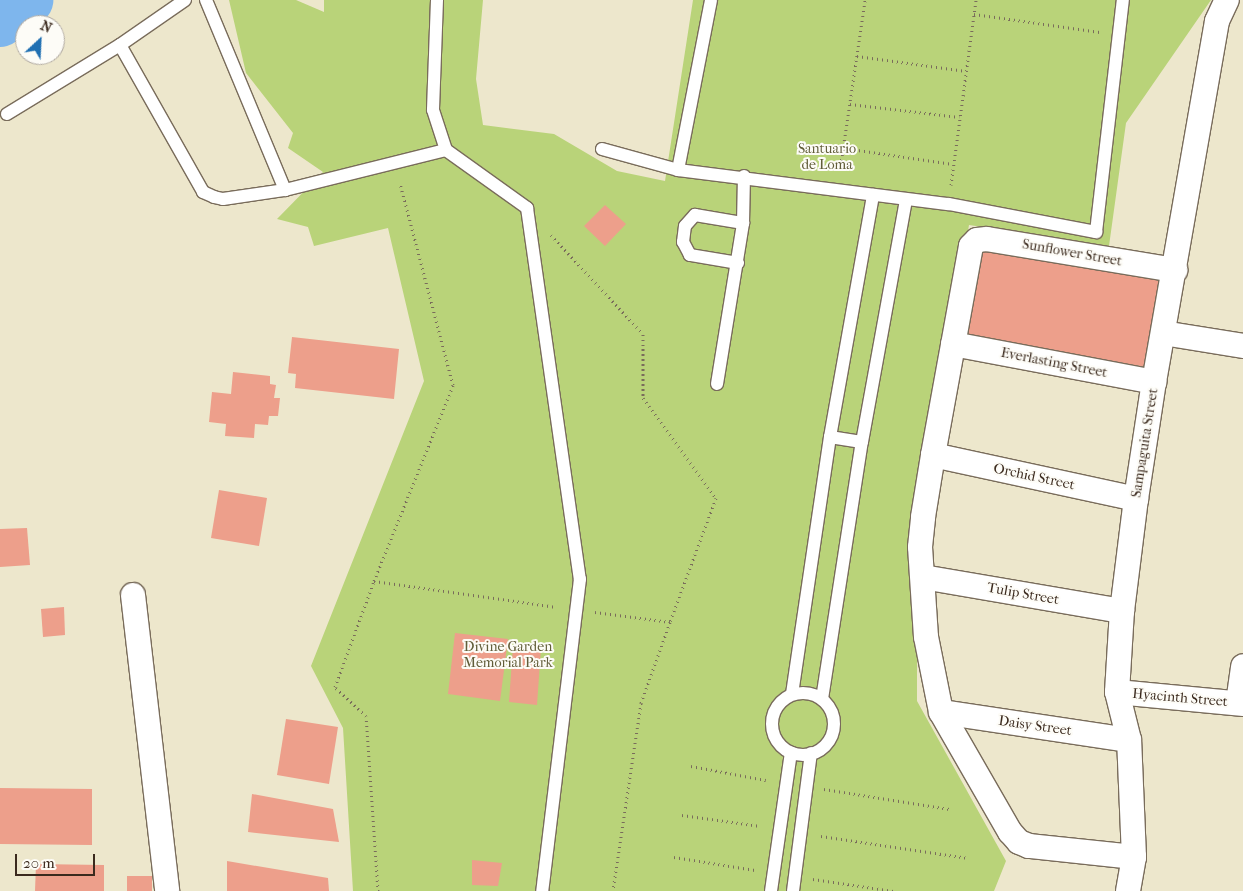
<!DOCTYPE html>
<html>
<head>
<meta charset="utf-8">
<style>
  body { margin:0 }
  #map { position:relative; width:1243px; height:891px; overflow:hidden; background:#ede7cc; font-family:"IM FELL French Canon",serif }
  div>[style] { position:absolute }
  .green>* { inset:0; background:#b9d379 }
  .river>* { height:49px; margin:-24.5px; padding:0 24.5px; transform-origin:24.5px; border-radius:24.5px; background:#7eb6ed }
  .building>* { inset:0; background:#ed9f8b }
  .path>* { height:3px; margin-top:-1.5px; transform-origin:0; background:repeating-linear-gradient(90deg,#796c5b 0 1px,transparent 0 5px) }
  .roads { filter:drop-shadow(1px 0 #796c5b) drop-shadow(-1px 0 #796c5b) drop-shadow(0 1px #796c5b) drop-shadow(0 -1px #796c5b) }
  .service>* { height:12px; margin:-6px; padding:0 6px; transform-origin:6px; border-radius:6px; background:#fff }
  .service>.ring { margin:-6px; padding:0; box-sizing:content-box; background:none; border:12px solid #fff; border-radius:50% }
  .minor>* { height:24px; margin:-12px; padding:0 12px; transform-origin:12px; border-radius:12px; background:#fff }
  span { translate:-50% -50%; white-space:nowrap; text-align:center; line-height:1.15; -webkit-text-stroke:4px #fdfcf7; paint-order:stroke }
  .park-label { font-size:14px; color:#615d39 }
  .street-label { font-size:14px; color:#3b2a1e }
  .north { position:absolute; left:15px; top:15px; width:50px; height:50px; box-sizing:border-box; background:#fdfcf7; border:1px solid #afa8a0; border-radius:50%; rotate:25deg; font-size:14px; font-weight:700; line-height:20px; text-align:center; color:#3b2a1e }
  .north::after { content:''; display:block; margin:auto; width:18px; height:22px; background:#1f6fb2; clip-path:polygon(50% 0,100% 100%,50% 72%,0 100%) }
  .scale { position:absolute; left:15px; top:854px; width:80px; height:22px; box-sizing:border-box; border:2px solid #3b2a1e; border-top:0; padding-left:6px; font-size:15px; line-height:18px; white-space:nowrap; color:#3b2a1e; -webkit-text-stroke:4px #fdfcf7; paint-order:stroke }
</style>
</head>
<body>
<div id="map">
  <div class="green">
    <div style="clip-path:polygon(229px 0,296px 0,324px 12px,324px 0,483px 0,476px 79px,483px 125px,554px 134px,617px 171px,665px 181px,693px 0,1211px 0,1126px 123px,1109px 246px,969px 225px,917px 532px,917px 701px,1006px 861px,994px 891px,353px 891px,343px 728px,311px 666px,424px 381px,388px 228px,314px 246px,308px 227px,277px 219px,323px 172px,288px 148px,293px 133px,246px 73px)"></div>
  </div>
  <div class="river">
    <div style="left:0;top:22px;width:36px;rotate:-38deg"></div>
  </div>
  <div class="building">
    <div style="clip-path:polygon(605px 205px,626px 224px,605px 246px,584px 226px)"></div>
    <div style="clip-path:polygon(982px 247px,1161px 278px,1146px 367px,1100px 359px,1100px 361px,966px 336px)"></div>
    <div style="clip-path:polygon(292px 337px,399px 349px,394px 399px,295px 388px,296px 374px,288px 373px)"></div>
    <div style="clip-path:polygon(233px 372px,270px 376px,270px 384px,276px 385px,274px 398px,280px 398px,278px 416px,269px 416px,268px 425px,255px 424px,254px 438px,225px 436px,226px 424px,209px 422px,212px 392px,231px 394px)"></div>
    <div style="clip-path:polygon(219px 490px,267px 498px,259px 546px,211px 538px)"></div>
    <div style="clip-path:polygon(27px 528px,30px 565px,0 567px,0 529px)"></div>
    <div style="clip-path:polygon(64px 607px,65px 635px,43px 637px,41px 609px)"></div>
    <div style="clip-path:polygon(455px 633px,508px 639px,500px 701px,448px 694px)"></div>
    <div style="clip-path:polygon(513px 646px,541px 648px,537px 705px,509px 702px)"></div>
    <div style="clip-path:polygon(286px 719px,338px 727px,329px 784px,277px 775px)"></div>
    <div style="clip-path:polygon(0 788px,92px 789px,92px 845px,0 844px)"></div>
    <div style="clip-path:polygon(252px 794px,333px 809px,339px 842px,248px 832px)"></div>
    <div style="clip-path:polygon(472px 860px,502px 863px,498px 886px,472px 885px)"></div>
    <div style="clip-path:polygon(227px 861px,328px 878px,329px 891px,227px 891px)"></div>
    <div style="clip-path:polygon(36px 864px,104px 865px,104px 891px,35px 891px)"></div>
    <div style="clip-path:polygon(127px 876px,152px 876px,152px 891px,127px 891px)"></div>
  </div>
  <div class="path">
    <div style="left:974px;top:14px;width:127px;rotate:8.1deg"></div>
    <div style="left:857px;top:56px;width:110px;rotate:7.8deg"></div>
    <div style="left:850px;top:104px;width:110px;rotate:6.8deg"></div>
    <div style="left:844px;top:148px;width:110px;rotate:8.4deg"></div>
    <div style="left:840px;top:170px;width:172px;rotate:-81.6deg"></div>
    <div style="left:951px;top:185px;width:187px;rotate:-82.3deg"></div>
    <div style="left:551px;top:235px;width:135px;rotate:47.1deg"></div>
    <div style="left:643px;top:334px;width:64px;rotate:90deg"></div>
    <div style="left:643px;top:398px;width:124px;rotate:53.9deg"></div>
    <div style="left:716px;top:498px;width:132px;rotate:110.4deg"></div>
    <div style="left:374px;top:581px;width:184px;rotate:8.1deg"></div>
    <div style="left:595px;top:612px;width:76px;rotate:7.6deg"></div>
    <div style="left:670px;top:622px;width:86px;rotate:109.7deg"></div>
    <div style="left:641px;top:703px;width:190px;rotate:98.5deg"></div>
    <div style="left:691px;top:766px;width:76px;rotate:10.6deg"></div>
    <div style="left:824px;top:789px;width:127px;rotate:9.1deg"></div>
    <div style="left:682px;top:815px;width:79px;rotate:8deg"></div>
    <div style="left:821px;top:836px;width:149px;rotate:8.5deg"></div>
    <div style="left:674px;top:857px;width:82px;rotate:9.1deg"></div>
    <div style="left:813px;top:879px;width:81px;rotate:8.5deg"></div>
    <div style="left:378px;top:891px;width:175px;rotate:-93.9deg"></div>
    <div style="left:366px;top:716px;width:42px;rotate:-136.9deg"></div>
    <div style="left:335px;top:687px;width:113px;rotate:-69.8deg"></div>
    <div style="left:374px;top:581px;width:211px;rotate:-68deg"></div>
    <div style="left:453px;top:385px;width:209px;rotate:-104.7deg"></div>
  </div>
  <div class="roads">
    <div class="service">
      <div style="left:206px;top:0;width:206px;rotate:67.4deg"></div>
      <div style="left:437px;top:0;width:110px;rotate:92.1deg"></div>
      <div style="left:433px;top:110px;width:42px;rotate:72deg"></div>
      <div style="left:446px;top:150px;width:100px;rotate:35.6deg"></div>
      <div style="left:527px;top:208px;width:375px;rotate:81.9deg"></div>
      <div style="left:580px;top:579px;width:314px;rotate:96.9deg"></div>
      <div style="left:120px;top:45px;width:169px;rotate:60.5deg"></div>
      <div style="left:203px;top:192px;width:12px;rotate:24deg"></div>
      <div style="left:214px;top:197px;width:9px;rotate:13deg"></div>
      <div style="left:223px;top:199px;width:63px;rotate:-8.3deg"></div>
      <div style="left:285px;top:190px;width:166px;rotate:-14deg"></div>
      <div style="left:7px;top:114px;width:132px;rotate:-31.4deg"></div>
      <div style="left:120px;top:45px;width:79px;rotate:-34.7deg"></div>
      <div style="left:602px;top:149px;width:79px;rotate:15.4deg"></div>
      <div style="left:678px;top:170px;width:273px;rotate:7.2deg"></div>
      <div style="left:949px;top:204px;width:150px;rotate:10.8deg"></div>
      <div style="left:1096px;top:232px;width:234px;rotate:-83.4deg"></div>
      <div style="left:678px;top:170px;width:173px;rotate:-79deg"></div>
      <div style="left:738px;top:263px;width:49px;rotate:-170.5deg"></div>
      <div style="left:690px;top:255px;width:15px;rotate:-118deg"></div>
      <div style="left:683px;top:242px;width:16px;rotate:-83deg"></div>
      <div style="left:685px;top:226px;width:15px;rotate:-48deg"></div>
      <div style="left:695px;top:215px;width:49px;rotate:9.5deg"></div>
      <div style="left:717px;top:384px;width:163px;rotate:-80.8deg"></div>
      <div style="left:743px;top:223px;width:47px;rotate:-88.8deg"></div>
      <div style="left:830px;top:437px;width:32px;rotate:9deg"></div>
      <div class="ring" style="left:772px;top:693px;width:50px;height:50px"></div>
      <div style="left:792px;top:694px;width:260px;rotate:-81.6deg"></div>
      <div style="left:830px;top:437px;width:246px;rotate:-79.9deg"></div>
      <div style="left:822px;top:699px;width:260px;rotate:-81.2deg"></div>
      <div style="left:862px;top:442px;width:246px;rotate:-79.7deg"></div>
      <div style="left:771px;top:891px;width:140px;rotate:-81.8deg"></div>
      <div style="left:793px;top:891px;width:139px;rotate:-82.6deg"></div>
    </div>
    <div class="minor">
      <div style="left:1163px;top:333px;width:81px;rotate:9.2deg"></div>
      <div style="left:953px;top:344px;width:205px;rotate:10.7deg"></div>
      <div style="left:933px;top:455px;width:208px;rotate:12.2deg"></div>
      <div style="left:923px;top:577px;width:202px;rotate:9.7deg"></div>
      <div style="left:133px;top:595px;width:298px;rotate:83.4deg"></div>
      <div style="left:1117px;top:692px;width:127px;rotate:5.4deg"></div>
      <div style="left:1238px;top:703px;width:37px;rotate:-82deg"></div>
      <div style="left:941px;top:712px;width:190px;rotate:8.5deg"></div>
      <div style="left:1134px;top:857px;width:106px;rotate:-174deg"></div>
      <div style="left:1029px;top:846px;width:11px;rotate:-158deg"></div>
      <div style="left:1019px;top:842px;width:13px;rotate:-132deg"></div>
      <div style="left:1010px;top:832px;width:138px;rotate:-119.9deg"></div>
      <div style="left:941px;top:712px;width:76px;rotate:-101.3deg"></div>
      <div style="left:926px;top:637px;width:90px;rotate:-93.8deg"></div>
      <div style="left:920px;top:547px;width:30px;rotate:-84deg"></div>
      <div style="left:923px;top:517px;width:63px;rotate:-80.8deg"></div>
      <div style="left:933px;top:455px;width:212px;rotate:-79.7deg"></div>
      <div style="left:971px;top:246px;width:8px;rotate:-45deg"></div>
      <div style="left:977px;top:240px;width:10px;rotate:-6deg"></div>
      <div style="left:987px;top:239px;width:191px;rotate:9.4deg"></div>
      <div style="left:1128px;top:891px;width:35px;rotate:-80deg"></div>
      <div style="left:1134px;top:857px;width:117px;rotate:-92.4deg"></div>
      <div style="left:1129px;top:740px;width:49px;rotate:-104deg"></div>
      <div style="left:1117px;top:692px;width:81px;rotate:-86.5deg"></div>
      <div style="left:1122px;top:611px;width:113px;rotate:-82.9deg"></div>
      <div style="left:1136px;top:499px;width:118px;rotate:-81.3deg"></div>
      <div style="left:1154px;top:382px;width:366px;rotate:-80.1deg"></div>
      <div style="left:1217px;top:21px;width:23px;rotate:-65deg"></div>
    </div>
  </div>
  <div class="park-label">
    <span style="left:827px;top:157px">Santuario<br>de Loma</span>
    <span style="left:508px;top:655px">Divine Garden<br>Memorial Park</span>
  </div>
  <div class="street-label">
    <span style="left:1072px;top:253px;rotate:10deg">Sunflower Street</span>
    <span style="left:1054px;top:363px;rotate:11deg">Everlasting Street</span>
    <span style="left:1145px;top:443px;rotate:-81deg">Sampaguita Street</span>
    <span style="left:1034px;top:477px;rotate:12deg">Orchid Street</span>
    <span style="left:1023px;top:594px;rotate:10deg">Tulip Street</span>
    <span style="left:1180px;top:698px;rotate:5deg">Hyacinth Street</span>
    <span style="left:1035px;top:726px;rotate:8deg">Daisy Street</span>
  </div>
  <div class="north">N</div>
  <div class="scale">20 m</div>
</div>
</body>
</html>
